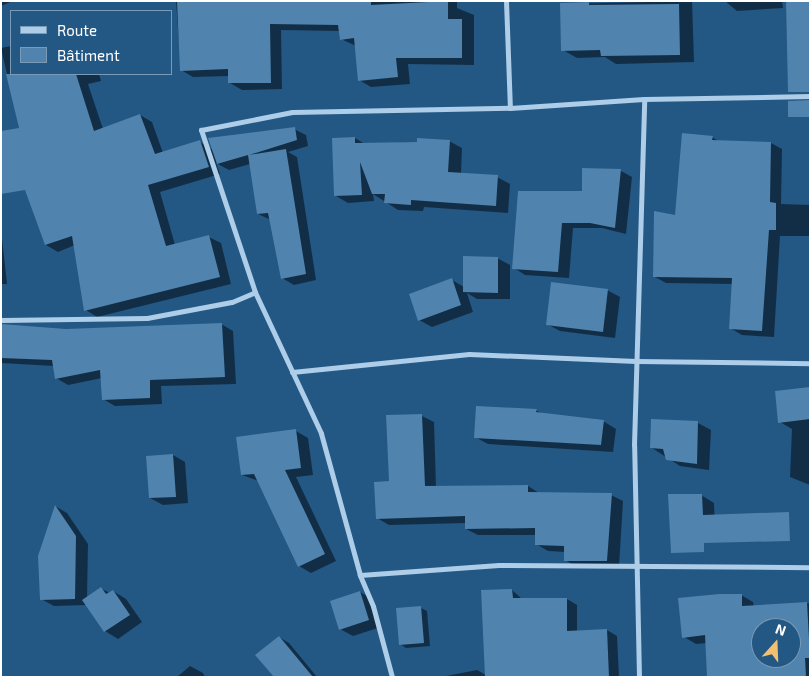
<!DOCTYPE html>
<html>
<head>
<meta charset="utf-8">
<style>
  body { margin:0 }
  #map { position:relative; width:811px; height:678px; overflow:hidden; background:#235784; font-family:"Exo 2",sans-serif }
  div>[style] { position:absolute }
  .shadow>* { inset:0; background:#0007 }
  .building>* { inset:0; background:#5083ae }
  .street>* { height:5px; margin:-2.5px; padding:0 2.5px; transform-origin:2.5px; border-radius:2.5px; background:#adcde8 }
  span { translate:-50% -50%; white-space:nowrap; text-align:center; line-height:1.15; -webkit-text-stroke:4.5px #235784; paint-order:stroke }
  .frame { position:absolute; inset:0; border:2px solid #fff; pointer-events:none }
  .legend { position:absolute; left:10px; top:10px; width:162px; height:65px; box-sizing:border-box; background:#235784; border:1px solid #7b9ab5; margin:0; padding:6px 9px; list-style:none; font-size:15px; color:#fff }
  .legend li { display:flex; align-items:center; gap:10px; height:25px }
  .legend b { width:25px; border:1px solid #7b9ab5 }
  .north { position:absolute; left:751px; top:618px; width:50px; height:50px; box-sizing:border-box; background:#235784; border:1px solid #7b9ab5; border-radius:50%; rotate:20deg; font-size:14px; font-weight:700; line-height:20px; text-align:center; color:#fff }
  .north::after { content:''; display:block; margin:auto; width:18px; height:22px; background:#f3c070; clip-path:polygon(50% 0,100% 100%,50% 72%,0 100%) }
</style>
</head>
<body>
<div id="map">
  <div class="shadow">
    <div style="clip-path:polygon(1px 1px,13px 1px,1px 6px)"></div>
    <div style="clip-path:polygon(176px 1px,457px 1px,457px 8px,474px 15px,474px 65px,408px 64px,410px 84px,371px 87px,359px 80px,356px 46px,341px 39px,340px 31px,281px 30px,282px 89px,242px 90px,230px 83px,229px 76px,193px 77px,181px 70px)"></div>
    <div style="clip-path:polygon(692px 1px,694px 62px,616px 64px,605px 57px,577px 58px,563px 50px,561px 4px)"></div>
    <div style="clip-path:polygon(725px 1px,782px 1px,783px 8px,737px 11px)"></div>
    <div style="clip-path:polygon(11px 46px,11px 74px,99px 74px,101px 81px,88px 84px,103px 129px,140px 115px,152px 122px,163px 153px,200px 142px,213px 150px,294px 129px,306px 135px,308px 146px,288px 152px,297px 157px,316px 280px,294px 285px,282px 278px,271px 220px,258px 214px,250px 164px,229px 170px,216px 163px,220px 174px,160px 192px,175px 245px,209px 237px,221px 243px,231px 284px,97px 317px,86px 310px,75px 245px,58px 252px,46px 245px,1px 48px)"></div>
    <div style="clip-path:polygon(712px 137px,720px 142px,771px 143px,782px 149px,781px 204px,810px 205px,810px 236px,780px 236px,774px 337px,742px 335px,730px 328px,733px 284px,666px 283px,655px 277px,676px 216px)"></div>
    <div style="clip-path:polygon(355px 138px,365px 144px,449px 141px,462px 148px,461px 174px,497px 177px,510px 184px,508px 213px,424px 207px,423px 211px,398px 210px,373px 194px,374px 201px,348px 203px,336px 196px)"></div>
    <div style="clip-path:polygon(584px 169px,621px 171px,632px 177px,626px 234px,602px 228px,573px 228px,569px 278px,525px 275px,514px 268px,583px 192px)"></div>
    <div style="clip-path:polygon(1px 229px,7px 284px,1px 284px)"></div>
    <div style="clip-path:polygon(497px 258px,510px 265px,510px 299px,477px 299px,467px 293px,473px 312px,432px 327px,419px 320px,452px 280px,464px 287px)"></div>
    <div style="clip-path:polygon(607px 290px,620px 297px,615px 338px,560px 331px,547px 324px)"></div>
    <div style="clip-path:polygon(221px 324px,233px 331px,236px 384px,161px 386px,162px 404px,115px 406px,103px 399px,102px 378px,68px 385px,56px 378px,54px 366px,1px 363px,1px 326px,66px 330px)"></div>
    <div style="clip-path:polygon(810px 388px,810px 485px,790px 477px,792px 429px,780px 422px)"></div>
    <div style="clip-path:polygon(536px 410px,542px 414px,603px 421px,616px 429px,613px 452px,488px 444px,475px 437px)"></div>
    <div style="clip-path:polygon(422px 416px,434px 422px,436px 487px,528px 486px,539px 493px,611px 495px,623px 501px,619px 567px,577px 567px,565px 560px,565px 552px,548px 551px,536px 544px,536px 535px,478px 535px,466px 529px,466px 523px,389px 525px,377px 518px,390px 483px)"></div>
    <div style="clip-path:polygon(652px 421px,698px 423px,711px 430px,709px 470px,680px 466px,652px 448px)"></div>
    <div style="clip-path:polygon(296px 431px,308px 438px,313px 475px,296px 477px,336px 561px,311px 573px,299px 566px,259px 481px,242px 475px)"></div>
    <div style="clip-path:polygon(173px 455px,185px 462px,188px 503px,163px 505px,150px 498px)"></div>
    <div style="clip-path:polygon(701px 495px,714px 503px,715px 535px,684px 535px)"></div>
    <div style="clip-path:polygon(55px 506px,67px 513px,88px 544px,87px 598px,102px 589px,110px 593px,113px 591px,126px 599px,142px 622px,118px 639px,105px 631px,87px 605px,54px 606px,41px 599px)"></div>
    <div style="clip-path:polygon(512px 590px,522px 599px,567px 599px,577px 605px,577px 631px,607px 630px,617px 636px,619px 677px,441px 677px,477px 670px,486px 675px)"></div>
    <div style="clip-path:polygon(360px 592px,372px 599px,381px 627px,353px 636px,340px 629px)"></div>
    <div style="clip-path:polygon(evenodd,741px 595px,753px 602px,754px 607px,810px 603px,810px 677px,708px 677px,707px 643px,696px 644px,684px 637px,741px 595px,761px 628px,791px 628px,791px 658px,761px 658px,761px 628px)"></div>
    <div style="clip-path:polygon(421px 608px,427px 611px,430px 646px,406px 648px,400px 644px)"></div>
    <div style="clip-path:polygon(279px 637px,289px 643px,317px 677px,275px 677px)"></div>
    <div style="clip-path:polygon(190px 666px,203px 673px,205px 677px,177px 677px)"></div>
  </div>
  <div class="building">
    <div style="clip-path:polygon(177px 1px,371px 1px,371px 5px,448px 1px,448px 19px,462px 19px,462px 58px,396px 58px,398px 77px,358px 81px,354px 38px,340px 40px,338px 25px,270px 24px,271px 83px,228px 83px,228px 69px,180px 71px)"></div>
    <div style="clip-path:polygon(786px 1px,810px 1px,810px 92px,788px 92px)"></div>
    <div style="clip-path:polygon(589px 2px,589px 5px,679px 4px,680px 55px,601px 56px,600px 50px,561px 51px,560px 3px)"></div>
    <div style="clip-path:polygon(6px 74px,76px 74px,94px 131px,140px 114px,155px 154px,200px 140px,209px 167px,148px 185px,166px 246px,209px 235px,220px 277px,84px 311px,72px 236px,45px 245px,25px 190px,1px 194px,1px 131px,19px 128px)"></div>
    <div style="clip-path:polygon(810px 100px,810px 117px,788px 117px,788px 101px)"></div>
    <div style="clip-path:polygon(295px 127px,297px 140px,249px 155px,286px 149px,306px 274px,281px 279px,268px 213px,257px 214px,248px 155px,217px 164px,208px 138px)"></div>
    <div style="clip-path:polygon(682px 133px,713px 136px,712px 140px,771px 142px,770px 202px,776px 203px,776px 230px,769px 230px,762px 331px,729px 329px,732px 278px,653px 277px,654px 211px,675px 215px)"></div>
    <div style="clip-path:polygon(355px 137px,355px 143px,417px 142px,417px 138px,450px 140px,448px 172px,498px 175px,496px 206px,411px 200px,411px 205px,384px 203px,385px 194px,372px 194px,360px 162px,362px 195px,334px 196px,332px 138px)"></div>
    <div style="clip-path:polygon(582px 168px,621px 169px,615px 228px,590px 223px,562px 223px,558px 272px,512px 269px,518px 191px,582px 191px)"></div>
    <div style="clip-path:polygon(463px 256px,498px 257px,498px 293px,463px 292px)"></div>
    <div style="clip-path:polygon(452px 278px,461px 305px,418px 321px,409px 294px)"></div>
    <div style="clip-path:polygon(551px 282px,608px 289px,603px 332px,546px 325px)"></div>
    <div style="clip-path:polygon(222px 323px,225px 377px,150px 380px,150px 398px,102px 400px,100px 370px,55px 379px,52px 360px,1px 358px,1px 324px,66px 329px)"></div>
    <div style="clip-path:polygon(810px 387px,810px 419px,778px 423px,775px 391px)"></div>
    <div style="clip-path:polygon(476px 406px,537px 409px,536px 412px,604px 420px,601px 445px,474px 438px)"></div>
    <div style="clip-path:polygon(422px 414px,425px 486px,528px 485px,528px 492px,612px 493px,607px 561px,564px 561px,564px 546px,535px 545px,535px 528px,465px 529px,465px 516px,376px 519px,374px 482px,389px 481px,386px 415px)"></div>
    <div style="clip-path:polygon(651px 419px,698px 421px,697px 464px,666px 460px,663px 449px,650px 448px)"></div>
    <div style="clip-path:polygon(296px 429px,301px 468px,285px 470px,325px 554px,298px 567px,254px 474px,241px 475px,236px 437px)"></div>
    <div style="clip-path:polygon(173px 454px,176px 497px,149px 498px,146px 456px)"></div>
    <div style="clip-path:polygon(668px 494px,702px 494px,703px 515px,789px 512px,790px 541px,704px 543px,704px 552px,671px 553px)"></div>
    <div style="clip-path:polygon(55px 505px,76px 536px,75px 599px,40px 600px,38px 556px)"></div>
    <div style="clip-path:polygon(101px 587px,106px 594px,113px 590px,130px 615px,104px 632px,82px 600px)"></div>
    <div style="clip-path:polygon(512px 589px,513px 598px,567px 598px,567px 631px,607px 629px,609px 677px,485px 677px,481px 590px)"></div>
    <div style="clip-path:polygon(360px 591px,369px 620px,339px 630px,330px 601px)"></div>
    <div style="clip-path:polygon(evenodd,719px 594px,742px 594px,742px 606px,807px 602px,810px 658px,805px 658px,806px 677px,707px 677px,705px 635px,682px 638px,678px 598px,719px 594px,761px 628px,791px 628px,791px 658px,761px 658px,761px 628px)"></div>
    <div style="clip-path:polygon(421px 606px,424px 643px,399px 645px,396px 608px)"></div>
    <div style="clip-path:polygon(279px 636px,313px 677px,274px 677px,255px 655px)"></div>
  </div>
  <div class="street">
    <div style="left:506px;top:1px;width:107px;rotate:87.9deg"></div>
    <div style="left:1px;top:320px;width:146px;rotate:-0.8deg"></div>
    <div style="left:147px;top:318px;width:86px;rotate:-10.7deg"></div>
    <div style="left:232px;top:302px;width:25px;rotate:-23deg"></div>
    <div style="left:292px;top:372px;width:178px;rotate:-5.8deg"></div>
    <div style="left:469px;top:354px;width:167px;rotate:2.4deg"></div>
    <div style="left:636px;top:361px;width:174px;rotate:0.7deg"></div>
    <div style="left:360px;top:575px;width:139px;rotate:-4.1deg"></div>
    <div style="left:499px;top:565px;width:311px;rotate:0.4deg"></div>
    <div style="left:392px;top:677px;width:73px;rotate:-105deg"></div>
    <div style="left:373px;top:606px;width:34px;rotate:-113deg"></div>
    <div style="left:360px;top:575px;width:147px;rotate:-105.4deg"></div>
    <div style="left:321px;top:433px;width:156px;rotate:-115.1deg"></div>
    <div style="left:255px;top:292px;width:171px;rotate:-108.4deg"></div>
    <div style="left:201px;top:130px;width:93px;rotate:-11.2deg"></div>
    <div style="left:292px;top:112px;width:218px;rotate:-1.1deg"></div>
    <div style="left:510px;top:108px;width:134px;rotate:-3.8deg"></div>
    <div style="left:644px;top:99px;width:166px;rotate:-1deg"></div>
    <div style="left:639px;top:677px;width:232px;rotate:-91.2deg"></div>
    <div style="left:634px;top:445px;width:346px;rotate:-88.3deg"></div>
  </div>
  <div class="frame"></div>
  <ul class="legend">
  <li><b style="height:6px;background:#adcde8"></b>Route</li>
  <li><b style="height:14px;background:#5083ae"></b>Bâtiment</li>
  </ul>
  <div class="north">N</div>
</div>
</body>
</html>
